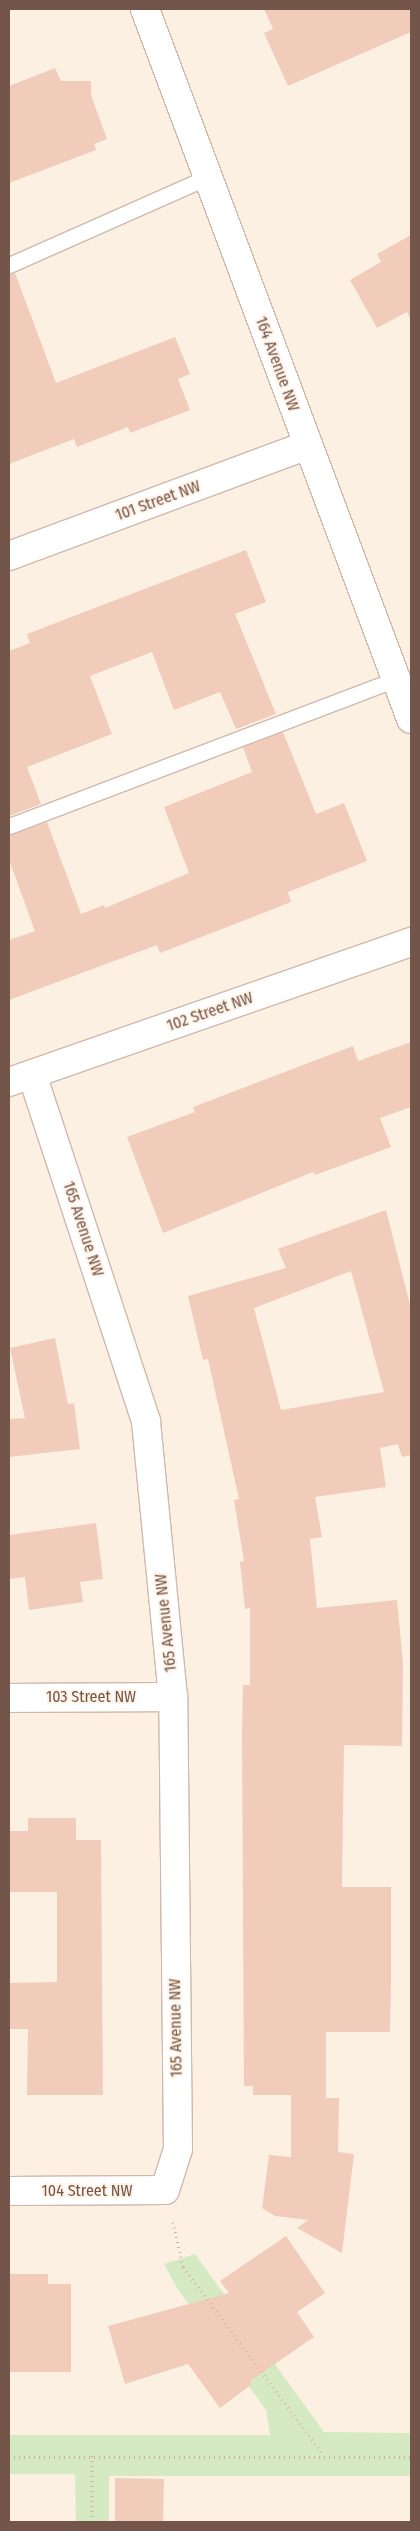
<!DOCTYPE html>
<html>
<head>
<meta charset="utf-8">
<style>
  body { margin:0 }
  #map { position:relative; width:420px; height:2531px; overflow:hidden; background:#fcf0e3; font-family:"Fira Sans Condensed",sans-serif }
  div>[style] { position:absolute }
  .green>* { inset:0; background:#d5eac2 }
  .building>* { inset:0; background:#f1ccbb }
  .path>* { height:3px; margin-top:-1.5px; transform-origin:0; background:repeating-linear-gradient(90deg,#d6af9e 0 1px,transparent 0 5px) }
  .roads { filter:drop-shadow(1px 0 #cfb9ad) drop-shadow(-1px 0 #cfb9ad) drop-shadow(0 1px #cfb9ad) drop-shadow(0 -1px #cfb9ad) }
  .service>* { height:15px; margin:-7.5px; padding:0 7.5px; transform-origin:7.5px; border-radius:7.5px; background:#fff }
  .minor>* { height:28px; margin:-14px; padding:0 14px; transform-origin:14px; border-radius:14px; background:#fff }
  span { translate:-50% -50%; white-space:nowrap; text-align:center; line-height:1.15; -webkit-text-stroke:4px #fff4e9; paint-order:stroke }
  .street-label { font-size:16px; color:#745549 }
  .frame { position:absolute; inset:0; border:10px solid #745549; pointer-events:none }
</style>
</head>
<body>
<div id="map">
  <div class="green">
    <div style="clip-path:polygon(195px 2254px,324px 2432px,411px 2433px,411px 2476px,109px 2476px,109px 2522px,76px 2522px,75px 2474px,9px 2474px,9px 2435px,270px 2435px,266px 2410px,177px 2288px,164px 2264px)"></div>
  </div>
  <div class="building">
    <div style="clip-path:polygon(264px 9px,411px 9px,411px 32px,288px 86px,264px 33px,273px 29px)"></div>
    <div style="clip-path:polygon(55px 68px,61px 81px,91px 81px,91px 95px,107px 139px,94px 144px,96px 150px,9px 183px,9px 86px)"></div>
    <div style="clip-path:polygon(411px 235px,411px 320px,407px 312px,377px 328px,350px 280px,381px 262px,377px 254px)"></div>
    <div style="clip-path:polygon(15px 273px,56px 383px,175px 337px,190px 374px,178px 379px,190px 410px,130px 433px,128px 427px,77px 447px,74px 439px,9px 464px,9px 274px)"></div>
    <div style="clip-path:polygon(246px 550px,266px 602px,235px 614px,276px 714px,236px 729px,220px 692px,174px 710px,152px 652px,90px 676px,112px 734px,27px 767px,41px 804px,9px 816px,9px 651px,30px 643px,27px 634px)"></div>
    <div style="clip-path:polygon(283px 732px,316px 814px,344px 803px,367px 861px,288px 892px,291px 902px,160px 953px,157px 945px,9px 1000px,9px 940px,35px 931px,9px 860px,9px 835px,47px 822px,81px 914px,104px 905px,105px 908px,189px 873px,164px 807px,252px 772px,243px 747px)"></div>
    <div style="clip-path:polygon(411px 1042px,411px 1107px,380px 1118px,391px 1147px,315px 1175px,313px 1172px,163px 1233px,127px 1137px,195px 1112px,193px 1107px,353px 1046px,358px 1061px)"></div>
    <div style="clip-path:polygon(evenodd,386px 1210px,411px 1309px,411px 1455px,402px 1457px,398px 1444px,380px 1448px,386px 1487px,315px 1497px,322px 1537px,310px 1539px,317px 1608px,397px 1600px,403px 1663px,402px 1746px,344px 1745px,342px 1887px,391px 1887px,391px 1984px,390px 2032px,326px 2032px,326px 2098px,339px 2098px,338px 2152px,354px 2154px,342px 2253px,297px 2228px,308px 2220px,275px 2216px,262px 2208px,269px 2155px,291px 2157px,291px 2095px,253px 2095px,253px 2086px,244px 2086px,242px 1733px,243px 1685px,250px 1685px,250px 1608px,245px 1609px,240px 1562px,244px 1561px,234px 1500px,239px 1499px,208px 1359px,203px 1360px,188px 1296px,286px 1268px,278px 1249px,386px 1210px,351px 1271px,384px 1392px,281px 1410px,254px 1308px,351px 1271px)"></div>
    <div style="clip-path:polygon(55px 1338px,68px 1404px,74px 1403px,80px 1449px,9px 1457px,9px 1419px,25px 1418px,10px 1348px)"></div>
    <div style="clip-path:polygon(96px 1523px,103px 1579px,80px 1582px,83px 1602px,29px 1610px,25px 1577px,9px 1579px,9px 1535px)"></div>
    <div style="clip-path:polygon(28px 1818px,76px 1818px,76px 1840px,101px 1840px,103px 2095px,27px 2095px,28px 2029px,9px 2029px,9px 1983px,57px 1982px,57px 1892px,9px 1892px,9px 1831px,28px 1831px)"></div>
    <div style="clip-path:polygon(286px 2236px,325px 2293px,297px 2312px,314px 2337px,250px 2381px,252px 2384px,220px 2408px,188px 2364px,125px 2384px,108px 2326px,229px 2293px,220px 2281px)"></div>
    <div style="clip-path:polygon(9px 2274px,48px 2274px,48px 2284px,71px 2284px,71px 2372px,9px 2372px)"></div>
    <div style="clip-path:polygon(115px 2478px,164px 2479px,163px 2522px,115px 2522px)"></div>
  </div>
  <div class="path">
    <div style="left:173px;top:2222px;width:46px;rotate:77.5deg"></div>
    <div style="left:183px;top:2267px;width:234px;rotate:53.3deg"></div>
    <div style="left:92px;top:2455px;width:67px;rotate:90deg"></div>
    <div style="left:9px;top:2457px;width:402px"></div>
  </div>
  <div class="roads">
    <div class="service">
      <div style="left:9px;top:265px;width:220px;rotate:-23.9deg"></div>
      <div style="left:9px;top:826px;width:413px;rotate:-20.8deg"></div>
    </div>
    <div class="minor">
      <div style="left:145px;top:9px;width:758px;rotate:69.46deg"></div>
      <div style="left:9px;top:556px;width:318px;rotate:-20.4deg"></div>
      <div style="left:9px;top:1082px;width:426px;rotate:-19.2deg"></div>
      <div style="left:9px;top:1698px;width:164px;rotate:-0.3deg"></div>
      <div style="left:9px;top:2191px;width:156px;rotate:-0.4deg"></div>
      <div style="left:165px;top:2190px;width:43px;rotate:-72.4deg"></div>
      <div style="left:178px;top:2149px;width:452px;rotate:-90.6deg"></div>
      <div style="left:173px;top:1697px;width:277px;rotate:-95.6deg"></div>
      <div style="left:146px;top:1421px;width:365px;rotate:-108.2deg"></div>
    </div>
  </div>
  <div class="street-label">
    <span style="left:277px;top:364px;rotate:70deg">164 Avenue NW</span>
    <span style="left:158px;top:501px;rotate:-20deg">101 Street NW</span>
    <span style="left:210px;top:1012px;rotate:-19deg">102 Street NW</span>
    <span style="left:83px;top:1229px;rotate:72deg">165 Avenue NW</span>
    <span style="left:166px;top:1623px;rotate:-96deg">165 Avenue NW</span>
    <span style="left:91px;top:1697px">103 Street NW</span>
    <span style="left:176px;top:2028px;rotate:-91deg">165 Avenue NW</span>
    <span style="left:87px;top:2191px">104 Street NW</span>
  </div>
  <div class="frame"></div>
</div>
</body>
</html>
